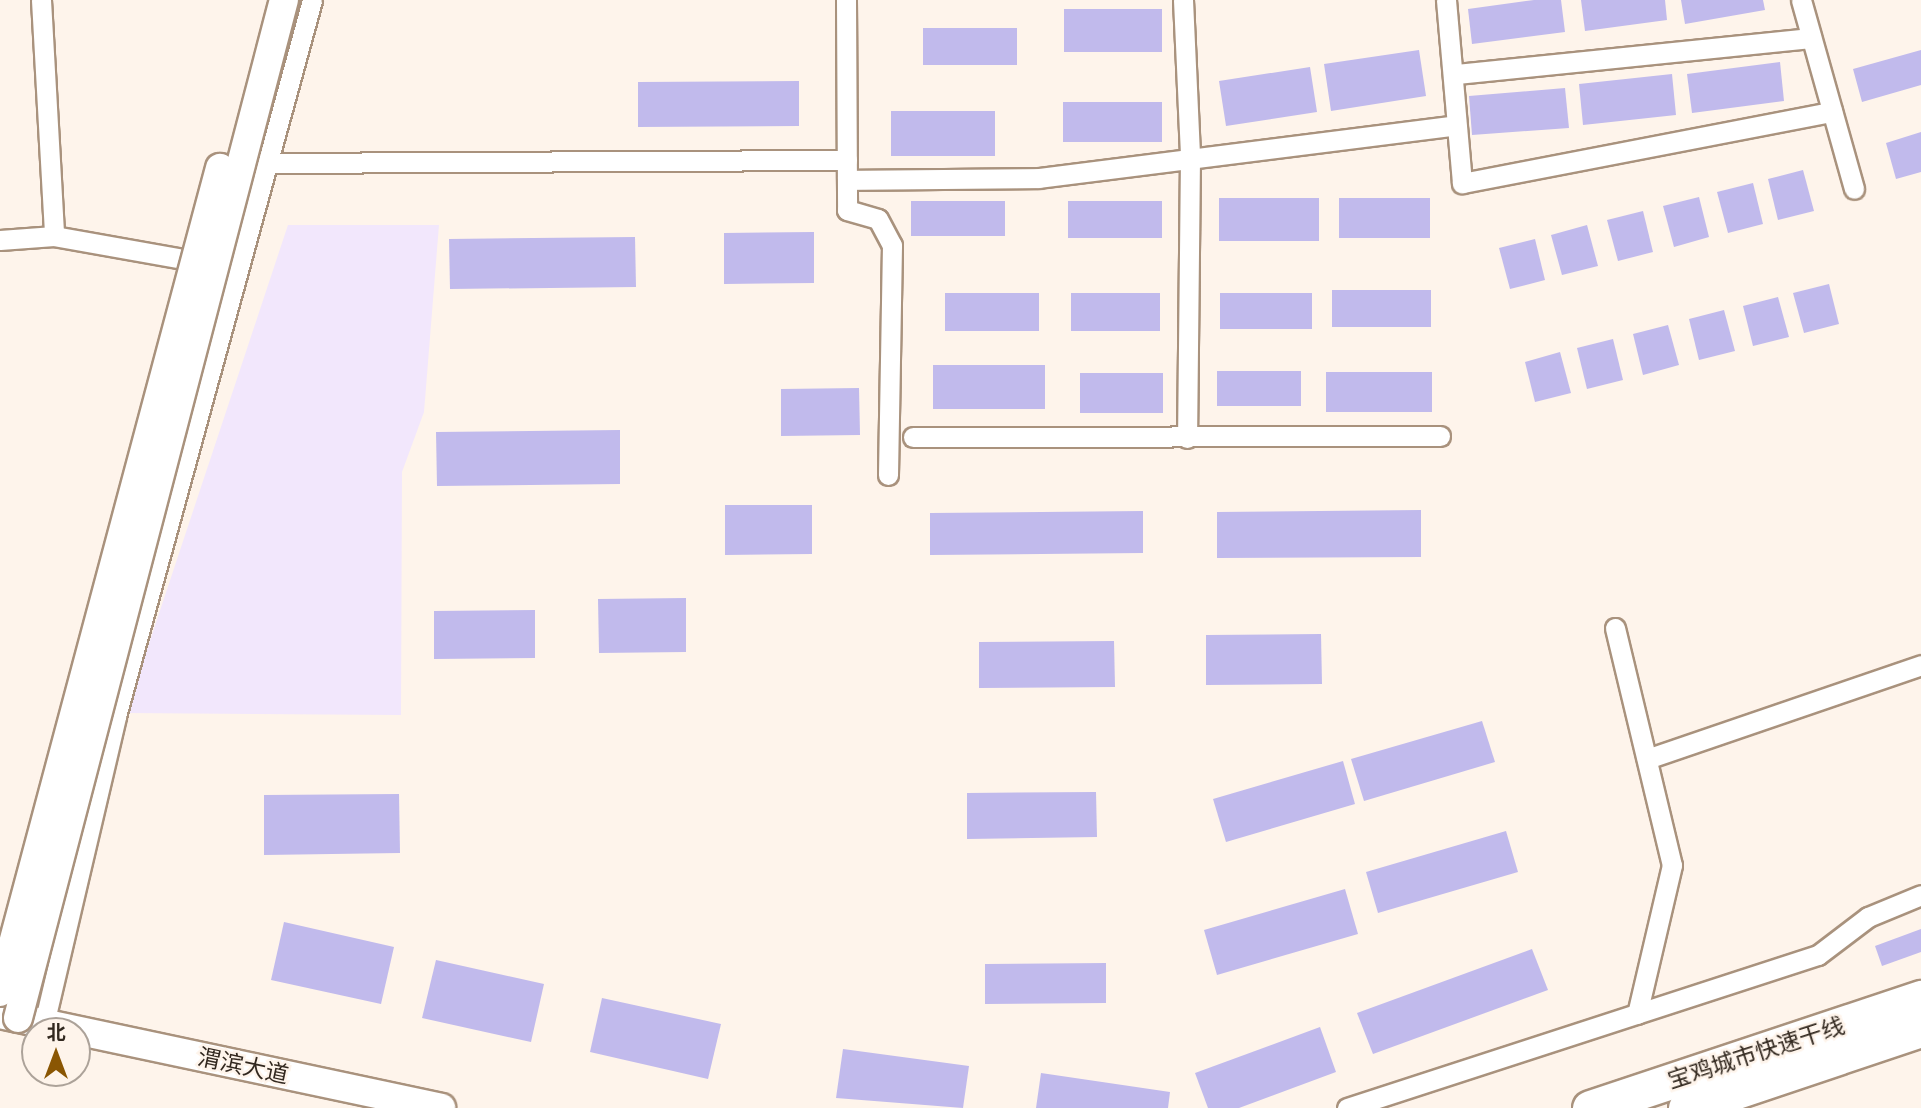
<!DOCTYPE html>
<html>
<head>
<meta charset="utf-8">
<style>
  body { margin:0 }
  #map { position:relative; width:1921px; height:1108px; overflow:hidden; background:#fef4eb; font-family:"DM Sans","Noto Sans SC",sans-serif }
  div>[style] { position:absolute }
  .education>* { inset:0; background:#f2e7fc }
  .building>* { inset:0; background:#c1baec }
  .roads { filter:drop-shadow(2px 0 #a9927d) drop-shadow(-2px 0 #a9927d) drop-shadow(0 2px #a9927d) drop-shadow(0 -2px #a9927d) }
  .street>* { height:19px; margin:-9.5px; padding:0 9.5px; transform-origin:9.5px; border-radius:9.5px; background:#fff }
  .secondary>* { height:28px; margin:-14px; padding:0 14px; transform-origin:14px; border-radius:14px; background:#fff }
  .highway>* { height:35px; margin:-17.5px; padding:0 17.5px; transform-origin:17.5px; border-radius:17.5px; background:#fff }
  .bridges { filter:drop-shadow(2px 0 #a9927d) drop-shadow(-2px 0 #a9927d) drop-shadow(0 2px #a9927d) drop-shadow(0 -2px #a9927d) }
  .secondary-bridge>* { height:28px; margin:-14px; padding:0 14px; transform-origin:14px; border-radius:14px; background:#fff }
  span { translate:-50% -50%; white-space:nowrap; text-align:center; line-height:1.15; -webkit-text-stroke:5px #fef4eb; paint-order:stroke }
  .street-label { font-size:23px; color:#32281f }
  .north { position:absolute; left:21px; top:1017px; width:70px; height:70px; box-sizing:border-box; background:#fef4eb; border:2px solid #aca299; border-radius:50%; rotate:0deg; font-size:19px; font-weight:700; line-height:28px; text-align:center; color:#32281f }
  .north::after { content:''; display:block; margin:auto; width:24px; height:32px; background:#8a5603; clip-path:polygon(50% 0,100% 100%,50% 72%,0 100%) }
</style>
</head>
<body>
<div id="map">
  <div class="education">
    <div style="clip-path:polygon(288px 225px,439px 225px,424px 412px,402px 472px,401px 715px,126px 713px)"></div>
  </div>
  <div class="building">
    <div style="clip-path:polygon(1534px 0,1561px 0,1565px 32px,1472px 44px,1468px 9px)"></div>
    <div style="clip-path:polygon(1581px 0,1665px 0,1667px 20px,1585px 31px)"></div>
    <div style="clip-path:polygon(1681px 0,1763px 0,1765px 10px,1685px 24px)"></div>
    <div style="clip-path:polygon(1064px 9px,1162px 9px,1162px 52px,1064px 52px)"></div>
    <div style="clip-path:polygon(923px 28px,1017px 28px,1017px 65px,923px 65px)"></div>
    <div style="clip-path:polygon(1419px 50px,1426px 96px,1331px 111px,1324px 64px)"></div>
    <div style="clip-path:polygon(1921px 50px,1921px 85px,1862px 102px,1853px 69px)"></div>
    <div style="clip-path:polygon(1780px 62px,1784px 101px,1692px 113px,1687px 74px)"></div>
    <div style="clip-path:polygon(1310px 67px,1317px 112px,1226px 126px,1219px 81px)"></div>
    <div style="clip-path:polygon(1672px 74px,1676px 115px,1583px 125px,1579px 84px)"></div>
    <div style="clip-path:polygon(799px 81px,799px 126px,638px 127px,638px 82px)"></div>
    <div style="clip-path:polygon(1565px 88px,1569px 128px,1472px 135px,1469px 96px)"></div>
    <div style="clip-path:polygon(1063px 102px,1162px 102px,1162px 142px,1063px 142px)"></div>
    <div style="clip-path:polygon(891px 111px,995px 111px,995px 156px,891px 156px)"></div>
    <div style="clip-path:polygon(1921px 132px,1921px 172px,1896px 179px,1886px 143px)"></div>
    <div style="clip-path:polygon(1803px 170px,1814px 211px,1778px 220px,1768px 179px)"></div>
    <div style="clip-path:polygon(1753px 183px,1763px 224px,1728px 233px,1717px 192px)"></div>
    <div style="clip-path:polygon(1699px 197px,1709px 237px,1674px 247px,1663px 206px)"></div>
    <div style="clip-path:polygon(1219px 198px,1319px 198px,1319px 241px,1219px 241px)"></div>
    <div style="clip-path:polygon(1339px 198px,1430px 198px,1430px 238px,1339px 238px)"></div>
    <div style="clip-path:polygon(911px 201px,1005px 201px,1005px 236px,911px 236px)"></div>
    <div style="clip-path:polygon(1068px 201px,1162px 201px,1162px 238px,1068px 238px)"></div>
    <div style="clip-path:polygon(1643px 211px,1653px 252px,1618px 261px,1607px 220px)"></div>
    <div style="clip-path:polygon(1587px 225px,1598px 266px,1562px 275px,1551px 235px)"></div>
    <div style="clip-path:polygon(814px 232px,814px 283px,724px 284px,724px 233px)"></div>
    <div style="clip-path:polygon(635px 237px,636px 287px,450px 289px,449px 239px)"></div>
    <div style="clip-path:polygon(1535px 239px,1545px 280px,1510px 289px,1499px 248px)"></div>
    <div style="clip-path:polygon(1829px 284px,1839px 324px,1804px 333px,1793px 293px)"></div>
    <div style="clip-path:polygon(1332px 290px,1431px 290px,1431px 327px,1332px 327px)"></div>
    <div style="clip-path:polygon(945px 293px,1039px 293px,1039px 331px,945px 331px)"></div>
    <div style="clip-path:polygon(1071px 293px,1160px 293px,1160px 331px,1071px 331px)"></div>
    <div style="clip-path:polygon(1220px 293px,1312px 293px,1312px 329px,1220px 329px)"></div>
    <div style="clip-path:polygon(1778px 297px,1789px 337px,1753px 346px,1743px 306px)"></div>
    <div style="clip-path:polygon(1724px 310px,1735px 351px,1699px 360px,1689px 319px)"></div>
    <div style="clip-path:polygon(1668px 325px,1679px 365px,1643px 375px,1633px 334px)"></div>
    <div style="clip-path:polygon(1613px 339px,1623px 380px,1587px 389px,1577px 348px)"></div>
    <div style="clip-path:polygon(1560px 352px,1571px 393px,1535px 402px,1525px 362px)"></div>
    <div style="clip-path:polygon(933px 365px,1045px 365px,1045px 409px,933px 409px)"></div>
    <div style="clip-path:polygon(1217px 371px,1301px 371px,1301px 406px,1217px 406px)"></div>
    <div style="clip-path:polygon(1326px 372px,1432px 372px,1432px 412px,1326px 412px)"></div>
    <div style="clip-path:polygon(1080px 373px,1163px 373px,1163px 413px,1080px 413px)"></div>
    <div style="clip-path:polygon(859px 388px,860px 435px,781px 436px,781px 389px)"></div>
    <div style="clip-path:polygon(620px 430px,620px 484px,437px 486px,436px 432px)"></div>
    <div style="clip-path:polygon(725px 505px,812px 505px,812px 554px,725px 555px)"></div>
    <div style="clip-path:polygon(1421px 510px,1421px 557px,1217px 558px,1217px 512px)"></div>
    <div style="clip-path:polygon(1143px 511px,1143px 553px,930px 555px,930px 513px)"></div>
    <div style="clip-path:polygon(686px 598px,686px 652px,599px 653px,598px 599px)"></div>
    <div style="clip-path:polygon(535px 610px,535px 658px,434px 659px,434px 611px)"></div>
    <div style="clip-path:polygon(1321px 634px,1322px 684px,1206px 685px,1206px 635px)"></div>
    <div style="clip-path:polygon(1114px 641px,1115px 687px,979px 688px,979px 642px)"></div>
    <div style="clip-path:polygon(1482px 721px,1495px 762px,1364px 801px,1351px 759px)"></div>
    <div style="clip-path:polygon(1343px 761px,1355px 804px,1226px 842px,1213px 799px)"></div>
    <div style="clip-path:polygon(1096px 792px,1097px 837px,967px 839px,967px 793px)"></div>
    <div style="clip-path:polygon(399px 794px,400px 853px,264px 855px,264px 795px)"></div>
    <div style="clip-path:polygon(1506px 831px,1518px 872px,1378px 913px,1366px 872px)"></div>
    <div style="clip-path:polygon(1345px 889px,1358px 934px,1217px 975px,1204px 930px)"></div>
    <div style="clip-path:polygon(284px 922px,394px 947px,381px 1004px,271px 980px)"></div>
    <div style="clip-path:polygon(1921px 929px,1921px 952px,1882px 966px,1875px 946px)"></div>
    <div style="clip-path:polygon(1532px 949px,1548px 990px,1373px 1054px,1357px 1013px)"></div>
    <div style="clip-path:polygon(436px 960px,544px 984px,531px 1042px,422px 1018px)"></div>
    <div style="clip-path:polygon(1106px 963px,1106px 1003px,985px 1004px,985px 964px)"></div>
    <div style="clip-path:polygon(602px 998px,721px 1024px,708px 1079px,590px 1052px)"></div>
    <div style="clip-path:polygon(1320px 1027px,1336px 1072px,1239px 1108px,1208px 1108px,1195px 1073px)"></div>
    <div style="clip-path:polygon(843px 1049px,969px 1066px,963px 1108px,836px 1098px)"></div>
    <div style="clip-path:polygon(1041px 1073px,1170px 1092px,1168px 1108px,1036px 1108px)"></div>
  </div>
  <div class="roads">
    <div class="street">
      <div style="left:41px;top:0;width:236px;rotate:86.8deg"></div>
      <div style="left:846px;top:0;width:210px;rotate:89.7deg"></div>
      <div style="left:847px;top:210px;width:32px;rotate:16deg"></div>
      <div style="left:878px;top:219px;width:30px;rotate:62deg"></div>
      <div style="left:892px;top:245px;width:230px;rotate:91deg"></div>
      <div style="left:1183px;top:0;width:157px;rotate:87.4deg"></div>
      <div style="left:1190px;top:157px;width:281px;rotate:90.6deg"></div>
      <div style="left:1446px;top:0;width:184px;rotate:85deg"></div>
      <div style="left:1462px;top:183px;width:377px;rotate:-10.9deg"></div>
      <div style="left:1801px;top:0;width:196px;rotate:74.3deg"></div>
      <div style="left:1456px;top:74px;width:357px;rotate:-5.8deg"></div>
      <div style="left:267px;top:163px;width:580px;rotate:-0.3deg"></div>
      <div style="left:847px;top:180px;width:192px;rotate:-0.6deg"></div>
      <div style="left:1039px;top:178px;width:417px;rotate:-7.2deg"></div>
      <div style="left:0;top:240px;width:54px;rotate:-4.2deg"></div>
      <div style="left:54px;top:236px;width:154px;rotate:10.1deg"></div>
      <div style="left:913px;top:437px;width:527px;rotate:-0.11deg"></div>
      <div style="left:1615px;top:628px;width:244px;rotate:76.5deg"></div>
      <div style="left:1672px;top:865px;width:153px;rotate:103.2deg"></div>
      <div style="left:1647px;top:759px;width:290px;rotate:-18.9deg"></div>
      <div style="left:44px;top:1024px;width:316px;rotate:-76.8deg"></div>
      <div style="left:116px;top:716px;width:742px;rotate:-74.69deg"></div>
      <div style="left:1347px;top:1108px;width:495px;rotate:-18deg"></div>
      <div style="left:1818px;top:955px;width:63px;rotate:-37.2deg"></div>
      <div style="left:1868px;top:917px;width:57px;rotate:-22.5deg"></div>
    </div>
    <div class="secondary">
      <div style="left:0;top:1014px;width:451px;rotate:12deg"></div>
    </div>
    <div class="highway">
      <div style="left:1590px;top:1108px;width:349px;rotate:-18.4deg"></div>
      <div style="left:1686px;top:1108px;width:248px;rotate:-18.6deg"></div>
    </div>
  </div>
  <div class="bridges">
    <div class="secondary-bridge">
      <div style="left:0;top:992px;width:853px;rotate:-75.05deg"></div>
      <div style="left:18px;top:1018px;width:1052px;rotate:-75.36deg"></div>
    </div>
  </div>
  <div class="street-label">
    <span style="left:1756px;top:1053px;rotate:-18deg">宝鸡城市快速干线</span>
    <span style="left:243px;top:1066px;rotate:12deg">渭滨大道</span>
  </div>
  <div class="north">北</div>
</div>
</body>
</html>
